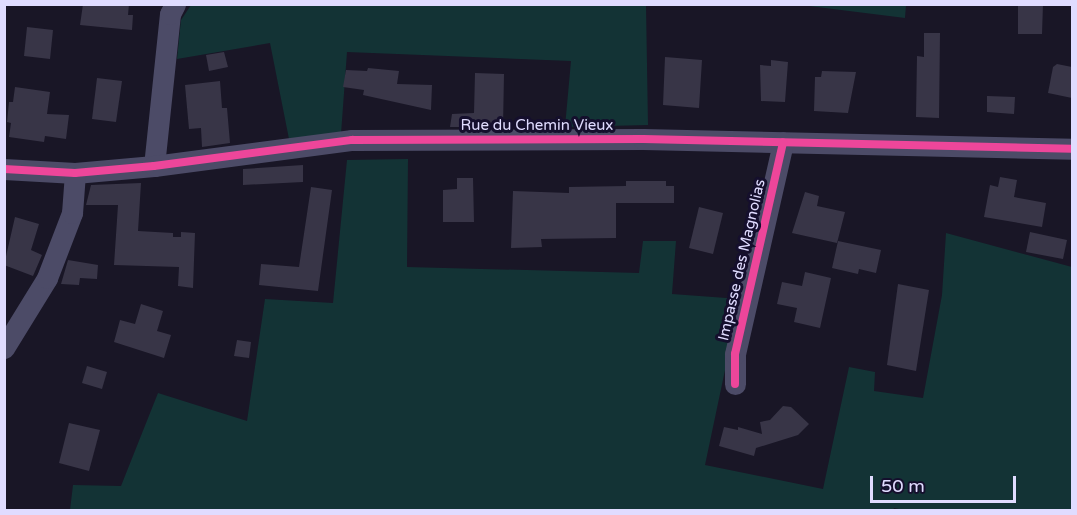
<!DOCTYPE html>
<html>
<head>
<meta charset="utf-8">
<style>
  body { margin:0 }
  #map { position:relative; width:1077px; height:515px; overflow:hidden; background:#191626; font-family:"Varela Round",sans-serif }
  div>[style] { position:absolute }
  .green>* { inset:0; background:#133335 }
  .building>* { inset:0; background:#383547 }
  .street>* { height:21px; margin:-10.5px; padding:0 10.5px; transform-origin:10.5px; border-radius:10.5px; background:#4c4b67 }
  .cycleway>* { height:8px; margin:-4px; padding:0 4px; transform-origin:4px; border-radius:4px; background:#ed469a }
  span { translate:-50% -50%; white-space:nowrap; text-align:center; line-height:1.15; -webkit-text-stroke:6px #150f2d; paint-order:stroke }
  .street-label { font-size:15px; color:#e0dcff }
  .frame { position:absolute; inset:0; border:6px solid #e0dcff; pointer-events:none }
  .scale { position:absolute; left:870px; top:476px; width:146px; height:27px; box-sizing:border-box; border:3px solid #e0dcff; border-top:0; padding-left:8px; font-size:18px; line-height:21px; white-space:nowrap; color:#e0dcff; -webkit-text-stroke:4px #150f2d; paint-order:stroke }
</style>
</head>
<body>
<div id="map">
  <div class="green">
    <div style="clip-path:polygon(191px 5px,646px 5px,648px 125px,565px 127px,571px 61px,347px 52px,341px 134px,289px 139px,270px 43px,177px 59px,181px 20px)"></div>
    <div style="clip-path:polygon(801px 5px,906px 5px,905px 18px)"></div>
    <div style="clip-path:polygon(408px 159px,407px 267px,639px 273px,643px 241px,676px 241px,672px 294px,740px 299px,705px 465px,823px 489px,849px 367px,875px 372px,874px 391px,923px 398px,942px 295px,946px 233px,1072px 267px,1072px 510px,904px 510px,894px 508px,893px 510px,70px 510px,73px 485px,121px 486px,158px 393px,247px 421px,265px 299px,333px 303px,347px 160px)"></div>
  </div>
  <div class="building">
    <div style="clip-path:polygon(83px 4px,129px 4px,128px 15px,133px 15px,132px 30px,80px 25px)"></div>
    <div style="clip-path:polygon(1018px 4px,1043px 4px,1042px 34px,1018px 34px)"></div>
    <div style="clip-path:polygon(27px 27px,53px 30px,50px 59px,24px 56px)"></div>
    <div style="clip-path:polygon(924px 33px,940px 33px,939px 118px,916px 117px,917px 56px,924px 57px)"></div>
    <div style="clip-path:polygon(224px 52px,228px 67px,209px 71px,206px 55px)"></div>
    <div style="clip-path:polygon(665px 57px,702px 60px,699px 108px,663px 105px)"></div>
    <div style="clip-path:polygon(771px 60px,788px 62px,785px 102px,761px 101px,760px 65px,771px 66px)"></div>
    <div style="clip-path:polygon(1057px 64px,1072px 67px,1072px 98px,1048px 93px,1053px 67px)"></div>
    <div style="clip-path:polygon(368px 68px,399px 71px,397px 84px,432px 85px,431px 110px,363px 95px,364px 90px,343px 87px,346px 70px,367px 71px)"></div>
    <div style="clip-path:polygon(822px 71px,856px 72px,848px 113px,814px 111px,815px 77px,821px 77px)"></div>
    <div style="clip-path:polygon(475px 73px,504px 74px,503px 127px,450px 127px,452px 114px,474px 113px)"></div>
    <div style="clip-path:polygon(97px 78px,122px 81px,116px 122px,92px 119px)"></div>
    <div style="clip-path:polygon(220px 81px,222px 108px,227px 108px,230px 143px,202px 147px,201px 128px,189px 129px,185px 85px)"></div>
    <div style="clip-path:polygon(15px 87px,50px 92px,47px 114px,69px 115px,66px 139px,45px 136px,44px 142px,9px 137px,11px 123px,7px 122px,9px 102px,13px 102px)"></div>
    <div style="clip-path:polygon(987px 96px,1015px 97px,1014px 114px,987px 112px)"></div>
    <div style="clip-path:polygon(303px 165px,303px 182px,243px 185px,243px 169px)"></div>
    <div style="clip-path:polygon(1000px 177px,1017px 180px,1014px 197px,1046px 203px,1042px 227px,984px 217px,990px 185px,998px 187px)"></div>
    <div style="clip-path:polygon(457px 178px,473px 178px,474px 222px,443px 222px,443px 190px,457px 189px)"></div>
    <div style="clip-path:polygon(626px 181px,666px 181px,666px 186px,674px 186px,674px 203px,616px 203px,616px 238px,541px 239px,542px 247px,511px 248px,513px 191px,569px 193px,569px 187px,626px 186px)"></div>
    <div style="clip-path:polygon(141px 183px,138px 231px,173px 233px,173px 237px,181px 237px,181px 232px,195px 233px,193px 288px,178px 286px,179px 267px,114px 265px,118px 205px,86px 205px,91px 185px)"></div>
    <div style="clip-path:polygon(311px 187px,332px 190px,318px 291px,259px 285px,261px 264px,299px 267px)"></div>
    <div style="clip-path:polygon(805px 192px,819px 196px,817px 206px,845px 212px,837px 243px,792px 233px)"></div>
    <div style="clip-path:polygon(699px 207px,723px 213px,713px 254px,689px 248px)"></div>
    <div style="clip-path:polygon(15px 217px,39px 224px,31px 250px,42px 255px,33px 276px,4px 265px)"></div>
    <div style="clip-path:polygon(1030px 232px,1067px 240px,1063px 259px,1026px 252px)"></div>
    <div style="clip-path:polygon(838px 241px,881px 250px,876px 273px,859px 269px,858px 274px,832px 268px)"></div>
    <div style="clip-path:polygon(68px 260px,98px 265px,97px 279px,80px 278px,79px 285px,61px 284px)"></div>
    <div style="clip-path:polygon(805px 272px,831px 278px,820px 328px,794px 322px,797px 308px,777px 304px,782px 282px,802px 286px)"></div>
    <div style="clip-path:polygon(898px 284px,929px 290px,916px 371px,887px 365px)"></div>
    <div style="clip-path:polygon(141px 304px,163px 311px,157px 331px,171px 335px,164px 358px,114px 342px,120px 320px,135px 324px)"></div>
    <div style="clip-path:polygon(237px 340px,251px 342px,249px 358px,234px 356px)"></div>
    <div style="clip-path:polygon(87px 366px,107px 372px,102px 389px,82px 383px)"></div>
    <div style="clip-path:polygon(783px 406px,791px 407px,809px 424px,798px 435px,756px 448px,754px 456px,719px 446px,724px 427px,738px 430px,738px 427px,762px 434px,760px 422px,770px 420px)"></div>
    <div style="clip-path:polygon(69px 423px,100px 430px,89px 471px,59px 463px)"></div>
  </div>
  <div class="street">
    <div style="left:154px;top:166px;width:153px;rotate:-84deg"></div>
    <div style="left:170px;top:14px;width:11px;rotate:-63deg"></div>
    <div style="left:4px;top:169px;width:71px;rotate:3.2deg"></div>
    <div style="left:75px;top:173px;width:79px;rotate:-5.1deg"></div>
    <div style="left:154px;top:166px;width:200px;rotate:-7.5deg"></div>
    <div style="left:352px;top:140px;width:291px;rotate:-0.2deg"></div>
    <div style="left:643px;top:139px;width:429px;rotate:1.3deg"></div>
    <div style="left:4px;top:348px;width:82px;rotate:-58.4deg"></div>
    <div style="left:47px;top:278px;width:70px;rotate:-69deg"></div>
    <div style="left:72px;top:213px;width:40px;rotate:-85.7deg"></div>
    <div style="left:735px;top:384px;width:30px;rotate:-90deg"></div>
    <div style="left:735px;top:354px;width:217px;rotate:-77.2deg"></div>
  </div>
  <div class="cycleway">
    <div style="left:4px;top:169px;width:71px;rotate:3.2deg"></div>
    <div style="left:75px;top:173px;width:79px;rotate:-5.1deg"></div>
    <div style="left:154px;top:166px;width:200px;rotate:-7.5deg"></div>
    <div style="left:352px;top:140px;width:291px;rotate:-0.2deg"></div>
    <div style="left:643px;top:139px;width:429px;rotate:1.3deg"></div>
    <div style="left:735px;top:384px;width:30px;rotate:-90deg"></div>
    <div style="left:735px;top:354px;width:217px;rotate:-77.2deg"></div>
  </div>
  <div class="street-label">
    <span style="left:537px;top:126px">Rue du Chemin Vieux</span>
    <span style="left:742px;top:260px;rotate:-77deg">Impasse des Magnolias</span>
  </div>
  <div class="frame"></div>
  <div class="scale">50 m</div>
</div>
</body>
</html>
